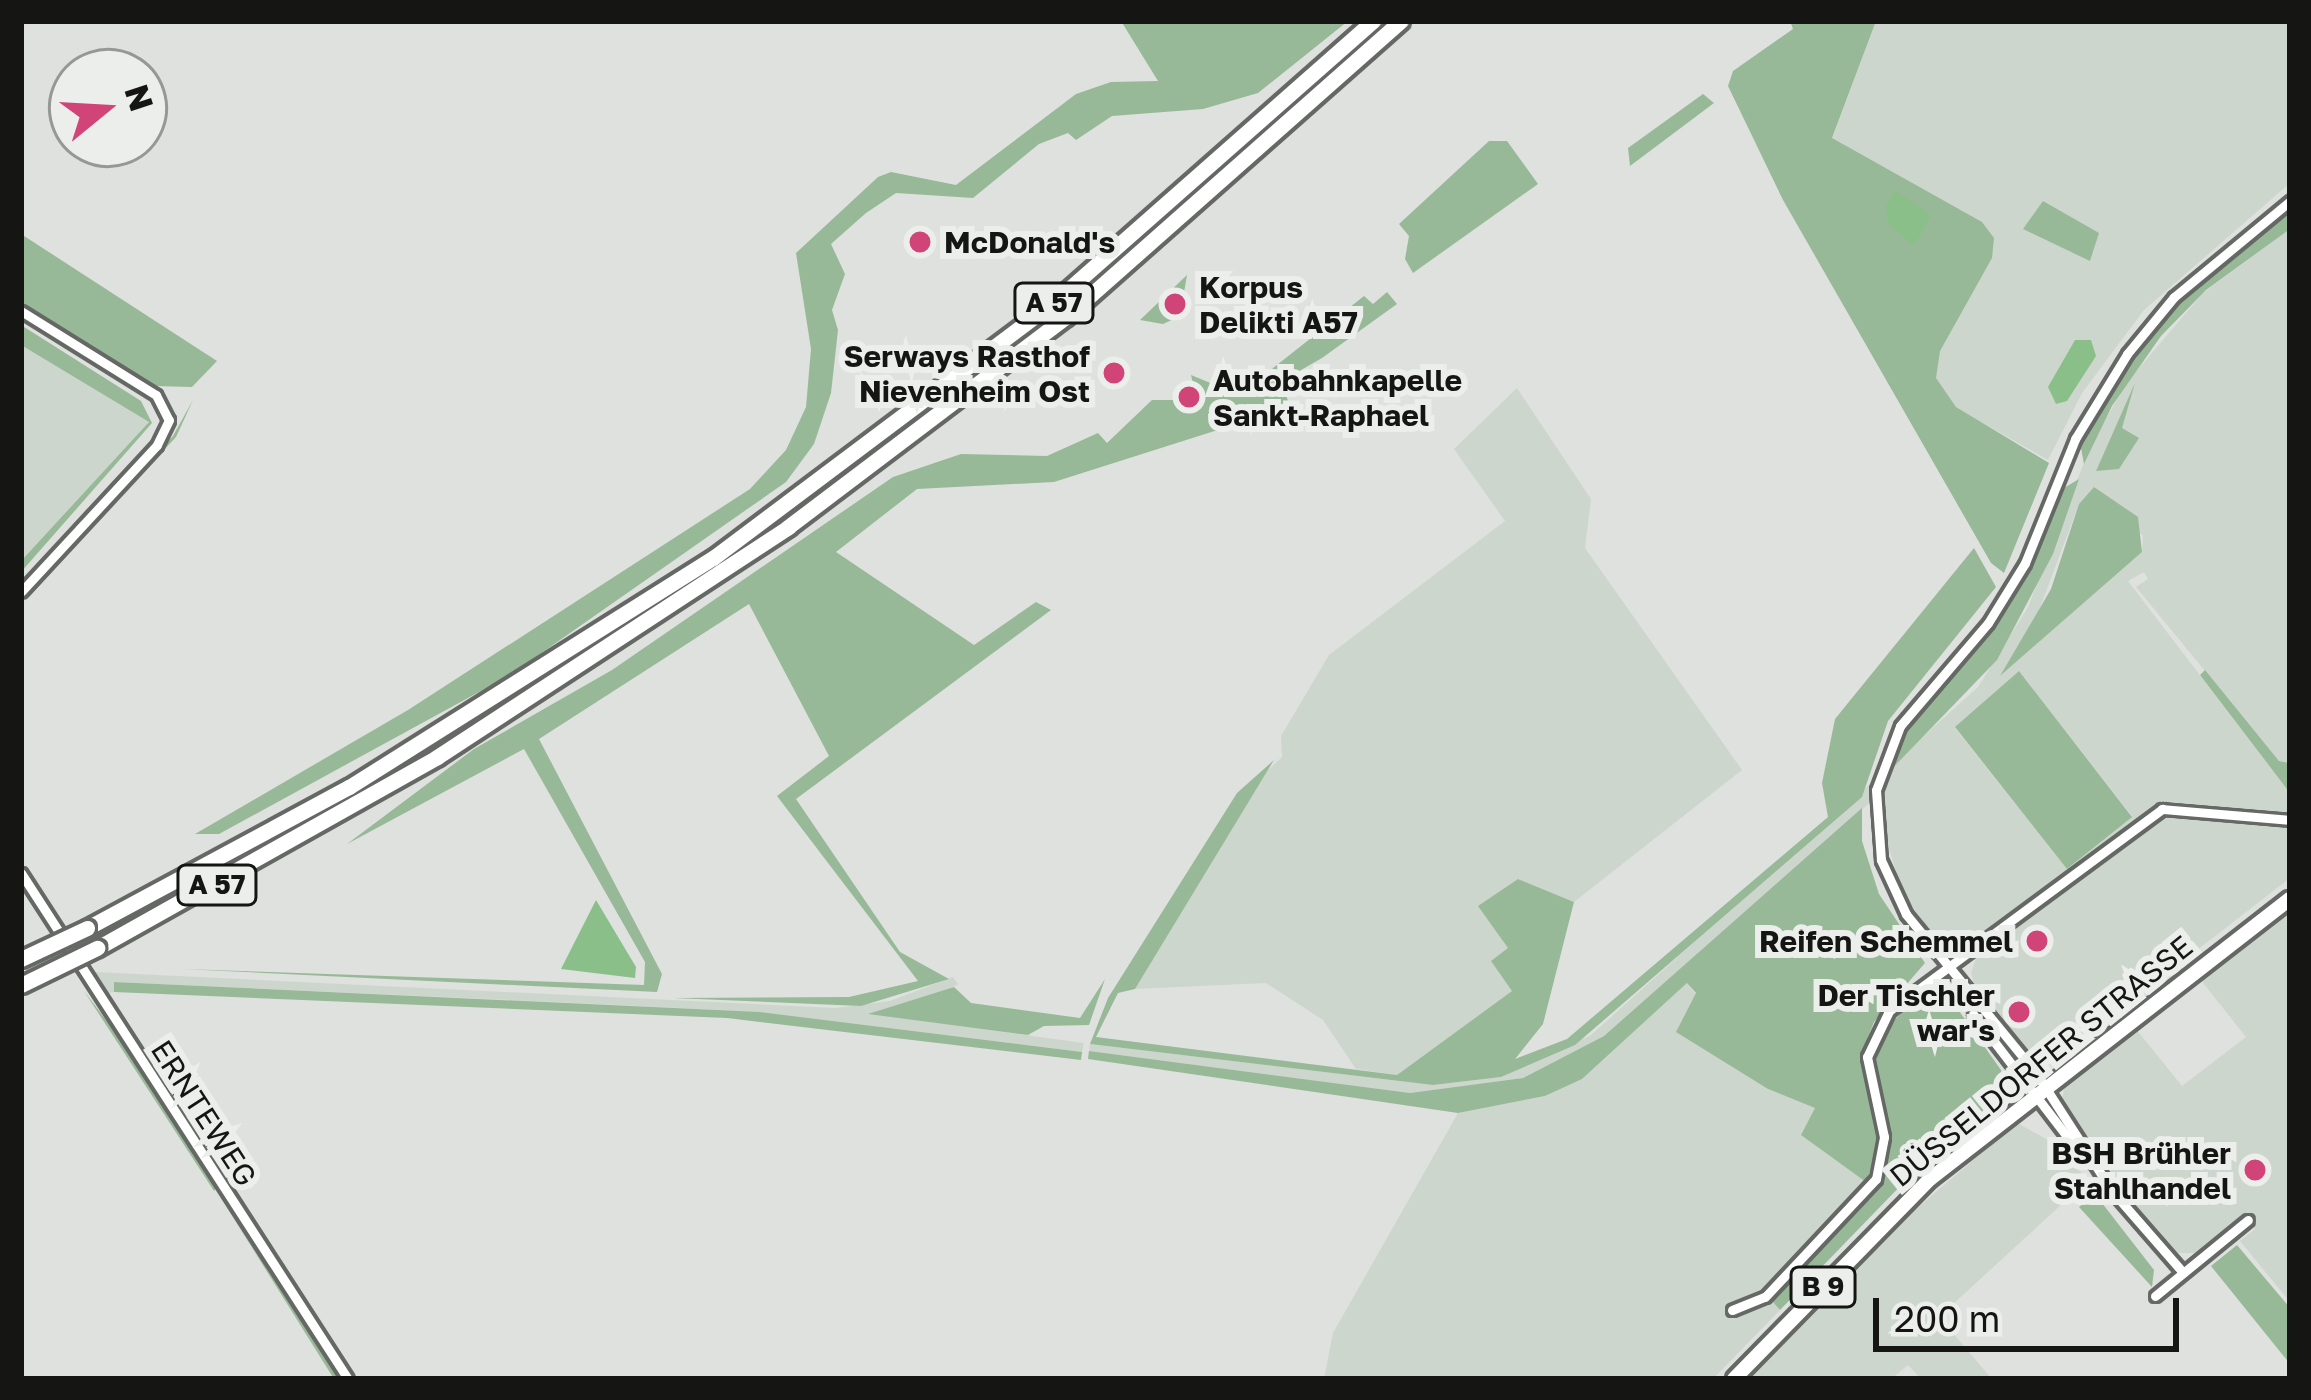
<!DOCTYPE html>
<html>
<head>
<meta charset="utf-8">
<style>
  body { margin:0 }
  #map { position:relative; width:2311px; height:1400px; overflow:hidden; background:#dee1de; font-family:"Golos Text",sans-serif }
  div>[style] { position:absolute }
  .built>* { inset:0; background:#cdd6cd }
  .green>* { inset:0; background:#98b997 }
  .water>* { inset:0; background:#8bbf8a }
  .roads { filter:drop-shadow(3px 0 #656865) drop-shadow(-3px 0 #656865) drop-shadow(0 3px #656865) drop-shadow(0 -3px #656865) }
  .minor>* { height:9px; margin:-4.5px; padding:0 4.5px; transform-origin:4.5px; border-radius:4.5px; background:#fff }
  .primary>* { height:14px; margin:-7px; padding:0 7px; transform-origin:7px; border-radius:7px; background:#fff }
  .motorway>* { height:15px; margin:-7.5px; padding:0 7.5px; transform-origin:7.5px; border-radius:7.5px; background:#fff }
  .bridges { filter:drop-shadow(3px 0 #656865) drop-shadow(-3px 0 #656865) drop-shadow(0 3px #656865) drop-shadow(0 -3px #656865) }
  .motorway-bridge>* { height:15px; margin:-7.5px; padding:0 7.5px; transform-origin:7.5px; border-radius:7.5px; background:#fff }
  .dots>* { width:33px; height:33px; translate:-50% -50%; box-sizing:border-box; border:6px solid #ebeeeb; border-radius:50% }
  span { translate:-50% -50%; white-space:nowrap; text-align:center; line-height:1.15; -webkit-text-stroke:12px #ebeeeb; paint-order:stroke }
  .shield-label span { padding:3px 9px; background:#ebeeeb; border:3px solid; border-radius:9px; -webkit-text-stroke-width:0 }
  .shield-label { font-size:27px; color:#151614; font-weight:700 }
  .poi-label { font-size:30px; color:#151614; font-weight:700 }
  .left { translate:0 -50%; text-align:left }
  .right { translate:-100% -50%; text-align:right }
  .street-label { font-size:30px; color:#151614 }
  .frame { position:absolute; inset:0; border:24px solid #151614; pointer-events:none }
  .north { position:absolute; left:48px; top:48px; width:120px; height:120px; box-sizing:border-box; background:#ebeeeb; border:3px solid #959895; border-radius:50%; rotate:72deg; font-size:33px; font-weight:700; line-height:48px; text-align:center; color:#151614 }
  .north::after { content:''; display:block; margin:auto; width:42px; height:54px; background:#d04478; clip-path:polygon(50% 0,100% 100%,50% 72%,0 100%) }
  .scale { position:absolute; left:1873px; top:1298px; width:306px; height:54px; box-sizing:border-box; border:6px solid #151614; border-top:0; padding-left:15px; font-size:36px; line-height:42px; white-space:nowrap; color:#151614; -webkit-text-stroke:9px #ebeeeb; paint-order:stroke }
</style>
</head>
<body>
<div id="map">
  <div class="built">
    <div style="clip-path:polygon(1876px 21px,2290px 21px,2290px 183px,2144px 310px,2082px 393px,2048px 460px,1930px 393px,1832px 139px)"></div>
    <div style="clip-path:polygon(evenodd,2290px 229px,2290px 763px,2279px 761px,2136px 587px,2148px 579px,2144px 572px,2128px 581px,2290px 793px,2290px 878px,2054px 1061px,2033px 1057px,1978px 997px,1971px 973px,1979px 949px,1970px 937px,1932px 934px,1902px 892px,1882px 825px,1882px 792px,1604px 1036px,1523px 1078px,1410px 1093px,1089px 1051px,1090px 1044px,1433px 1085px,1501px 1077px,1591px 1035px,1978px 687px,2028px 607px,2090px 447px,2127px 382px,2203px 293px,2290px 229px,2094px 488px,2143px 536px,2142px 552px,2000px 676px,2038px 613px,2079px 504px,2094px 488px,2290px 229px,2019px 671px,2132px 816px,2067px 869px,1955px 728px,2019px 671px)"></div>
    <div style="clip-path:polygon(21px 345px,149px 422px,21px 561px)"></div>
    <div style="clip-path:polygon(1517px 388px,1591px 499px,1585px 548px,1742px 770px,1574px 902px,1518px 879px,1479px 906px,1509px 948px,1512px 991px,1397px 1075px,1356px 1069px,1323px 1020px,1266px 983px,1135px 989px,1252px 785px,1282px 757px,1281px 736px,1329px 655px,1505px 521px,1454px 449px)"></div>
    <div style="clip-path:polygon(2290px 909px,2290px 1302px,2240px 1241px,2255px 1229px,2245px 1217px,2195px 1253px,2168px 1253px,2061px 1105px,2065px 1084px,2136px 1029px,2182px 1086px,2246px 1037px,2200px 979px)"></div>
    <div style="clip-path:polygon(95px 972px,836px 1008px,890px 1001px,953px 977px,958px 984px,947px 990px,872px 1014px,1084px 1043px,1082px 1052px,760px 1012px,596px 1004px,114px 982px,114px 992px,104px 994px)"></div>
    <div style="clip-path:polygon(1687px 983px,1768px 1089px,1816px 1108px,1802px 1135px,1875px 1188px,1776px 1299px,1780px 1310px,1713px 1379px,1324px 1379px,1333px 1333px,1458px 1113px,1545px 1096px,1582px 1079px)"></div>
    <div style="clip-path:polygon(2017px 1123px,2052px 1142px,2088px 1180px,1939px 1317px,1992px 1379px,1921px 1379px,1908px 1365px,1891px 1379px,1748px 1379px,1896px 1226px)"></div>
  </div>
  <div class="green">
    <div style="clip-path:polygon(1121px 21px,1348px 21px,1258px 93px,1203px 109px,1112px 116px,1076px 140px,1068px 133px,1039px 144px,973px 198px,896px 193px,866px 213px,831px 244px,845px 274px,832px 310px,838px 330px,831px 393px,814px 444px,786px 482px,510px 675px,219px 834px,195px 834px,408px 710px,750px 489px,786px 450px,806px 407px,811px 349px,796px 253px,878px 177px,891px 172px,956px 185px,1076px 94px,1111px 82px,1158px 81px)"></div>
    <div style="clip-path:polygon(1790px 21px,1876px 21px,1832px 138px,1982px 222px,1994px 238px,1992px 258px,1940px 351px,1936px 378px,1956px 407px,2049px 463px,2004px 573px,1991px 563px,1783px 200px,1728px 86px,1733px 71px,1793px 29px)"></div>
    <div style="clip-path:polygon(1703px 94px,1714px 103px,1630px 166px,1628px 148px)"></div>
    <div style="clip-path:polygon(1489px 141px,1507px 141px,1538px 184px,1413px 273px,1405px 259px,1409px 236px,1399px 224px)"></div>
    <div style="clip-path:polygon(2043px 201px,2099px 233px,2090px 261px,2023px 229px)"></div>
    <div style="clip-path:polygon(2290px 208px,2290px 229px,2206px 290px,2161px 336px,2112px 406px,2084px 464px,2081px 448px,2092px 422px,2140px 345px,2194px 286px)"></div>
    <div style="clip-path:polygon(21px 234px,217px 361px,192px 387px,153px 386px,21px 304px)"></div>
    <div style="clip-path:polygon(1187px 275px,1180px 316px,1163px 324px,1140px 320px)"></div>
    <div style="clip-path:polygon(1387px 292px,1397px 304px,1322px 358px,1280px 382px,1253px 384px,1364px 296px,1373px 304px)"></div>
    <div style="clip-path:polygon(21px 325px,141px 401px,152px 423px,21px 572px,21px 561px,149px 422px,21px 345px)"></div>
    <div style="clip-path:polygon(1191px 375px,1237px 394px,1284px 389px,1290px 407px,1054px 482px,917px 489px,836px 552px,974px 645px,1036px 602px,1051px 610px,796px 799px,900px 952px,949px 979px,861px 1006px,673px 998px,849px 997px,918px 981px,777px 796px,829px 756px,749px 604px,539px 739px,662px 974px,657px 992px,182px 969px,644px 985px,645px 962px,524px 749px,347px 844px,474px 749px,612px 670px,893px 477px,961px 454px,1047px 456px,1098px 433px,1107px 443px,1152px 400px,1197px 400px)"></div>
    <div style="clip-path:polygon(2135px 383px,2122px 428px,2139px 438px,2119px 469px,2096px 471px)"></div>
    <div style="clip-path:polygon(193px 400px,176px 437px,21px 605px,173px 436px)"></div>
    <div style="clip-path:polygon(2079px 479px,2053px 554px,1997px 660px,1884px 777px,1913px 716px,1992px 625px,2064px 488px)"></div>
    <div style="clip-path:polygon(2094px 487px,2138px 517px,2142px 552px,2000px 676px,2051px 589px,2079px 504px)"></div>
    <div style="clip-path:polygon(1974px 548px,1996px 587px,1888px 721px,1862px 797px,1575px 1045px,1501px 1077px,1433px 1085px,1090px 1044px,1108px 998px,1237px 793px,1274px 760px,1135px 989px,1118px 993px,1096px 1037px,1397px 1075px,1512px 991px,1491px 961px,1508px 948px,1478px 906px,1518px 879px,1574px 902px,1543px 1024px,1515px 1059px,1567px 1039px,1828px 817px,1822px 783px,1835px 719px)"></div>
    <div style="clip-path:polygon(2205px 670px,2279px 761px,2290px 763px,2290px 793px,2200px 675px)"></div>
    <div style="clip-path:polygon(2019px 671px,2132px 817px,2067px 869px,1955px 727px)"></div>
    <div style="clip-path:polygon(1862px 808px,1862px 841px,1879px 894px,1925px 963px,1874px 1022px,1864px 1047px,1879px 1148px,1866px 1182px,1801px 1135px,1815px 1108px,1768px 1089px,1676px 1032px,1696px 993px,1687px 983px,1582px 1079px,1545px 1096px,1458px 1113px,1088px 1059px,1089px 1051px,1410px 1093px,1523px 1078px,1604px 1036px)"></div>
    <div style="clip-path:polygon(1105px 979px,1089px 1025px,1044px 1026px,1028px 1035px,868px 1014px,954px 987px,971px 1003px,1080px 1018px)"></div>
    <div style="clip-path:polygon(114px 982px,760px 1012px,1082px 1052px,1081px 1060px,727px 1018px,114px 992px)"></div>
    <div style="clip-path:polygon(84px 991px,151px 1079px,216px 1188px,214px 1191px)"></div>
    <div style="clip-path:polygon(1947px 994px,2001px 1070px,2005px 1095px,1910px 1176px,1780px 1310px,1773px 1302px,1886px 1170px,1890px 1127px,1873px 1076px,1880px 1033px,1920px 996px)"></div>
    <div style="clip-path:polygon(2095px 1194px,2154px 1270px,2152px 1287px,2079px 1207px)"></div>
    <div style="clip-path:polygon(221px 1198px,227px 1198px,344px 1379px,334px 1379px)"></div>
    <div style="clip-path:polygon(2237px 1245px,2290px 1308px,2290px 1364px,2211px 1266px)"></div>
  </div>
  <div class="water">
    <div style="clip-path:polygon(1894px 190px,1931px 215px,1914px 246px,1890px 226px,1885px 209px)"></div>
    <div style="clip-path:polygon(2075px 340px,2091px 340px,2096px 356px,2067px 401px,2056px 404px,2048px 387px)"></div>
    <div style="clip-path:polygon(596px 900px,636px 967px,635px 978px,561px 969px)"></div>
  </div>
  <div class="roads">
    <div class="minor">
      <div style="left:21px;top:311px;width:159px;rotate:31.9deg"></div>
      <div style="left:156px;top:395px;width:28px;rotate:63deg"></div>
      <div style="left:169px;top:420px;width:28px;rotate:116deg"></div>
      <div style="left:157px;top:445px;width:200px;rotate:132.8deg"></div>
      <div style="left:21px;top:873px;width:602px;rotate:57.13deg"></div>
      <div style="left:1973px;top:1014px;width:174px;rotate:52.5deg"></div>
      <div style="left:2180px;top:1269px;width:103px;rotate:-131.1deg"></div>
      <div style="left:2112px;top:1191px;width:140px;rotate:-122.8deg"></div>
      <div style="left:2036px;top:1073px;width:205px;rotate:-129.3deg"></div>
      <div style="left:1906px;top:914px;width:60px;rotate:-114.8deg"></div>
      <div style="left:1881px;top:860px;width:70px;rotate:-94.1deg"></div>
      <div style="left:1876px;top:790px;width:68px;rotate:-69.4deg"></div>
      <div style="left:1900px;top:726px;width:135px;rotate:-49.5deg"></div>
      <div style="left:1988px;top:623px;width:70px;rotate:-58.3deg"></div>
      <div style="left:2025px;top:563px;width:134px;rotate:-68deg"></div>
      <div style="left:2075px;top:439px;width:100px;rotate:-58.5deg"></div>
      <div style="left:2127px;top:354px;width:74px;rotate:-50.5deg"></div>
      <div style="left:2174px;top:297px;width:151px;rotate:-39.6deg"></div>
      <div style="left:2155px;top:1296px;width:120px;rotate:-39.3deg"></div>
      <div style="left:1732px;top:1310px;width:35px;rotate:-22deg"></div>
      <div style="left:1765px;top:1297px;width:162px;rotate:-46.8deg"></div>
      <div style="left:1876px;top:1179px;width:43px;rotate:-79.2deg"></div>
      <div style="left:1884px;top:1137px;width:82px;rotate:-102deg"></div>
      <div style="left:1867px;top:1057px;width:51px;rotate:-64.4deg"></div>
      <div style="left:1889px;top:1011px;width:340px;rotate:-36.5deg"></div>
      <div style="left:2162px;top:809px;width:128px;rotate:4.9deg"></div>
    </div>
    <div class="primary">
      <div style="left:1734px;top:1379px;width:280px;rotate:-45.6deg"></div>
      <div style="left:1930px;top:1179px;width:456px;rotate:-37.9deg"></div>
    </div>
    <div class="motorway">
      <div style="left:87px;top:928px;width:298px;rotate:-28.3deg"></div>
      <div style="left:349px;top:787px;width:430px;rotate:-32.2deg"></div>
      <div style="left:713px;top:558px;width:425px;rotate:-36.9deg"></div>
      <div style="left:1053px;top:303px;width:427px;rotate:-41.4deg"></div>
      <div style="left:97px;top:948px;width:390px;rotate:-29.3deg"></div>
      <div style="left:437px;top:757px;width:420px;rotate:-33.2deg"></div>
      <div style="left:788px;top:527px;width:348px;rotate:-37.1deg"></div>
      <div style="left:1066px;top:317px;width:447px;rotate:-41.5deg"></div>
    </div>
  </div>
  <div class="bridges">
    <div class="motorway-bridge">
      <div style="left:21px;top:959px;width:73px;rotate:-25.2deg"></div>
      <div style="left:21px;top:985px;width:85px;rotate:-26deg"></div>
    </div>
  </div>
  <div class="dots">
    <div style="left:920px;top:242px;background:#d04478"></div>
    <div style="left:1175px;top:304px;background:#d04478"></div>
    <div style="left:1114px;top:373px;background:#d04478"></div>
    <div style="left:1189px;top:397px;background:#d04478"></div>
    <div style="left:2037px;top:941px;background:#d04478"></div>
    <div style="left:2019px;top:1012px;background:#d04478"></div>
    <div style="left:2255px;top:1170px;background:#d04478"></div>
  </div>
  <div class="shield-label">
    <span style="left:1054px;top:303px">A 57</span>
    <span style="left:217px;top:885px">A 57</span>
    <span style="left:1823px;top:1287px">B 9</span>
  </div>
  <div class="poi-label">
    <span class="left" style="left:944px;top:242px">McDonald's</span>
    <span class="left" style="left:1199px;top:304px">Korpus<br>Delikti A57</span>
    <span class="right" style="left:1090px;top:373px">Serways Rasthof<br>Nievenheim Ost</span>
    <span class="left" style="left:1213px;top:397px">Autobahnkapelle<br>Sankt-Raphael</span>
    <span class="right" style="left:2013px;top:941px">Reifen Schemmel</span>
    <span class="right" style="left:1995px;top:1012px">Der Tischler<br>war's</span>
    <span class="right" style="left:2231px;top:1170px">BSH Brühler<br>Stahlhandel</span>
  </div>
  <div class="street-label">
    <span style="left:2041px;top:1061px;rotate:-39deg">DÜSSELDORFER STRASSE</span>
    <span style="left:204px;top:1113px;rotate:57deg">ERNTEWEG</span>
  </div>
  <div class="frame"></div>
  <div class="north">N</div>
  <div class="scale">200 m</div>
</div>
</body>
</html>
